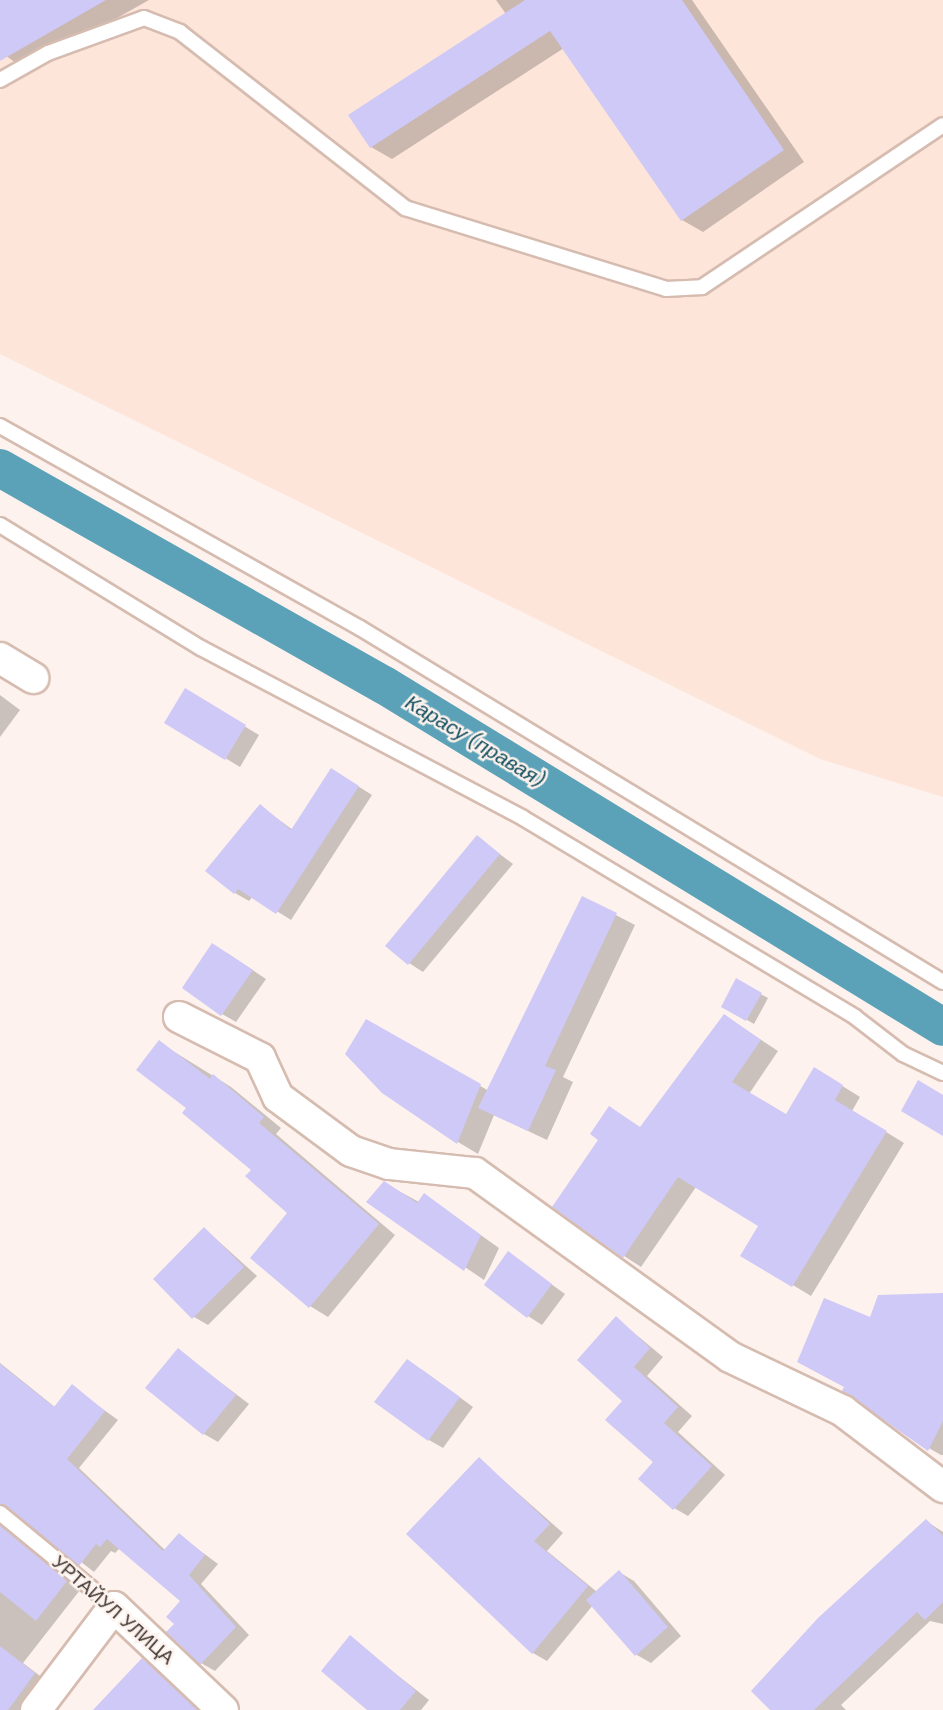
<!DOCTYPE html>
<html>
<head>
<meta charset="utf-8">
<style>
  body { margin:0 }
  #map { position:relative; width:943px; height:1710px; overflow:hidden; background:#fdf2ed; font-family:"DM Sans",sans-serif }
  div>[style] { position:absolute }
  .industrial>* { inset:0; background:#fde5da }
  .shadow>* { inset:0; background:#0003 }
  .canal>* { height:38px; margin:-19px; padding:0 19px; transform-origin:19px; border-radius:19px; background:#5ba2b8 }
  .building>* { inset:0; background:#cec9f6 }
  .roads { filter:drop-shadow(2px 0 #d6bcb0) drop-shadow(-2px 0 #d6bcb0) drop-shadow(0 2px #d6bcb0) drop-shadow(0 -2px #d6bcb0) }
  .service>* { height:14px; margin:-7px; padding:0 7px; transform-origin:7px; border-radius:7px; background:#fff }
  .minor>* { height:30px; margin:-15px; padding:0 15px; transform-origin:15px; border-radius:15px; background:#fff }
  span { translate:-50% -50%; white-space:nowrap; text-align:center; line-height:1.15; -webkit-text-stroke:5px #fdf2ed; paint-order:stroke }
  .street-label { font-size:19px; color:#403631 }
  .water-label { font-size:21px; color:#124f5f; font-style:italic }
</style>
</head>
<body>
<div id="map">
  <div class="industrial">
    <div style="clip-path:polygon(0 0,943px 0,943px 797px,820px 759px,0 354px)"></div>
  </div>
  <div class="shadow">
    <div style="clip-path:polygon(0 0,149px 0,25px 70px,0 51px)"></div>
    <div style="clip-path:polygon(496px 0,692px 0,804px 162px,703px 232px,682px 220px,564px 48px,392px 159px,371px 147px,351px 115px,506px 14px)"></div>
    <div style="clip-path:polygon(185px 690px,259px 735px,240px 767px,166px 722px)"></div>
    <div style="clip-path:polygon(0 695px,20px 710px,0 737px)"></div>
    <div style="clip-path:polygon(345px 778px,372px 795px,291px 920px,253px 896px,249px 901px,235px 893px,260px 806px,293px 830px)"></div>
    <div style="clip-path:polygon(477px 837px,513px 864px,423px 972px,409px 963px)"></div>
    <div style="clip-path:polygon(583px 898px,635px 925px,563px 1077px,573px 1082px,547px 1140px,494px 1115px,478px 1154px,458px 1142px,367px 1021px,489px 1091px)"></div>
    <div style="clip-path:polygon(227px 953px,266px 979px,236px 1022px,222px 1014px)"></div>
    <div style="clip-path:polygon(736px 981px,768px 998px,754px 1024px,723px 1006px)"></div>
    <div style="clip-path:polygon(725px 1016px,778px 1051px,749px 1094px,787px 1116px,815px 1069px,860px 1097px,852px 1111px,904px 1143px,811px 1296px,743px 1255px,760px 1226px,696px 1187px,641px 1267px,624px 1256px,641px 1128px)"></div>
    <div style="clip-path:polygon(160px 1043px,231px 1087px,281px 1128px,276px 1134px,395px 1235px,328px 1317px,310px 1306px,290px 1213px,253px 1169px,189px 1108px)"></div>
    <div style="clip-path:polygon(384px 1183px,419px 1202px,424px 1195px,499px 1248px,484px 1280px,369px 1202px)"></div>
    <div style="clip-path:polygon(205px 1229px,257px 1276px,208px 1325px,194px 1317px)"></div>
    <div style="clip-path:polygon(508px 1253px,565px 1294px,542px 1325px,528px 1316px)"></div>
    <div style="clip-path:polygon(943px 1294px,943px 1455px,941px 1455px,920px 1443px,871px 1320px)"></div>
    <div style="clip-path:polygon(616px 1318px,663px 1357px,647px 1376px,692px 1416px,678px 1432px,725px 1475px,688px 1516px,674px 1508px,624px 1400px)"></div>
    <div style="clip-path:polygon(178px 1350px,249px 1404px,218px 1442px,204px 1434px)"></div>
    <div style="clip-path:polygon(0 1363px,56px 1408px,72px 1387px,118px 1420px,79px 1468px,166px 1551px,179px 1535px,218px 1564px,201px 1584px,249px 1635px,215px 1671px,201px 1663px,176px 1624px,183px 1601px,120px 1548px,115px 1553px,111px 1551px,94px 1572px,18px 1513px,6px 1514px,7px 1530px,80px 1590px,23px 1663px,48px 1682px,29px 1710px,0 1710px)"></div>
    <div style="clip-path:polygon(421px 1369px,473px 1407px,443px 1448px,429px 1440px)"></div>
    <div style="clip-path:polygon(479px 1459px,563px 1533px,547px 1551px,597px 1592px,619px 1572px,634px 1581px,681px 1636px,651px 1663px,637px 1655px,593px 1605px,547px 1661px,533px 1653px,409px 1534px)"></div>
    <div style="clip-path:polygon(926px 1521px,943px 1532px,943px 1624px,930px 1621px,841px 1705px,846px 1710px,772px 1710px)"></div>
    <div style="clip-path:polygon(350px 1638px,429px 1700px,421px 1710px,369px 1710px)"></div>
    <div style="clip-path:polygon(142px 1660px,160px 1670px,202px 1710px,114px 1710px)"></div>
  </div>
  <div class="canal">
    <div style="left:0;top:468px;width:441px;rotate:29.5deg"></div>
    <div style="left:384px;top:685px;width:655px;rotate:31.46deg"></div>
  </div>
  <div class="building">
    <div style="clip-path:polygon(0 0,106px 0,0 61px)"></div>
    <div style="clip-path:polygon(525px 0,682px 0,784px 150px,681px 221px,550px 31px,370px 148px,348px 115px)"></div>
    <div style="clip-path:polygon(185px 688px,246px 725px,225px 760px,164px 723px)"></div>
    <div style="clip-path:polygon(331px 768px,359px 786px,276px 914px,238px 889px,234px 894px,205px 871px,260px 804px,291px 830px)"></div>
    <div style="clip-path:polygon(477px 835px,500px 854px,408px 965px,385px 946px)"></div>
    <div style="clip-path:polygon(582px 896px,617px 913px,545px 1066px,556px 1070px,528px 1131px,478px 1108px)"></div>
    <div style="clip-path:polygon(212px 943px,253px 970px,221px 1016px,182px 988px)"></div>
    <div style="clip-path:polygon(736px 978px,762px 993px,746px 1021px,721px 1007px)"></div>
    <div style="clip-path:polygon(724px 1014px,761px 1040px,732px 1082px,786px 1114px,814px 1067px,843px 1085px,835px 1100px,887px 1131px,792px 1287px,740px 1256px,758px 1226px,678px 1177px,623px 1258px,552px 1207px,598px 1140px,590px 1134px,609px 1106px,640px 1127px)"></div>
    <div style="clip-path:polygon(366px 1019px,481px 1084px,457px 1144px,382px 1093px,345px 1054px)"></div>
    <div style="clip-path:polygon(159px 1040px,210px 1079px,213px 1074px,264px 1117px,259px 1123px,379px 1224px,309px 1308px,250px 1258px,287px 1213px,245px 1176px,251px 1170px,182px 1113px,186px 1108px,136px 1070px)"></div>
    <div style="clip-path:polygon(918px 1080px,943px 1095px,943px 1136px,901px 1111px)"></div>
    <div style="clip-path:polygon(384px 1181px,417px 1203px,424px 1193px,481px 1235px,464px 1271px,366px 1202px)"></div>
    <div style="clip-path:polygon(204px 1227px,244px 1267px,192px 1319px,153px 1279px)"></div>
    <div style="clip-path:polygon(508px 1251px,552px 1284px,527px 1318px,484px 1285px)"></div>
    <div style="clip-path:polygon(943px 1293px,943px 1421px,928px 1451px,842px 1391px,844px 1387px,797px 1362px,824px 1298px,870px 1317px,878px 1295px)"></div>
    <div style="clip-path:polygon(616px 1316px,650px 1348px,634px 1367px,678px 1407px,664px 1423px,712px 1466px,673px 1510px,638px 1479px,653px 1462px,605px 1420px,622px 1401px,577px 1360px)"></div>
    <div style="clip-path:polygon(178px 1348px,236px 1395px,203px 1435px,145px 1388px)"></div>
    <div style="clip-path:polygon(407px 1359px,460px 1397px,428px 1441px,374px 1402px)"></div>
    <div style="clip-path:polygon(0 1364px,54px 1407px,72px 1384px,105px 1411px,67px 1459px,163px 1551px,179px 1533px,205px 1555px,189px 1575px,236px 1627px,200px 1665px,166px 1632px,174px 1624px,166px 1617px,180px 1601px,107px 1539px,100px 1547px,96px 1544px,79px 1566px,0 1504px)"></div>
    <div style="clip-path:polygon(479px 1457px,550px 1524px,534px 1541px,588px 1586px,532px 1654px,406px 1534px)"></div>
    <div style="clip-path:polygon(926px 1519px,943px 1536px,943px 1602px,925px 1620px,917px 1612px,814px 1710px,770px 1710px,751px 1691px,818px 1618px)"></div>
    <div style="clip-path:polygon(0 1525px,67px 1581px,36px 1621px,0 1592px)"></div>
    <div style="clip-path:polygon(619px 1570px,668px 1627px,635px 1656px,586px 1600px)"></div>
    <div style="clip-path:polygon(350px 1635px,416px 1691px,400px 1710px,367px 1710px,321px 1671px)"></div>
    <div style="clip-path:polygon(0 1646px,35px 1673px,8px 1710px,0 1710px)"></div>
    <div style="clip-path:polygon(142px 1658px,198px 1710px,93px 1710px)"></div>
  </div>
  <div class="roads">
    <div class="service">
      <div style="left:0;top:80px;width:55px;rotate:-29.4deg"></div>
      <div style="left:48px;top:53px;width:102px;rotate:-20deg"></div>
      <div style="left:144px;top:18px;width:39px;rotate:21deg"></div>
      <div style="left:180px;top:32px;width:286px;rotate:38deg"></div>
      <div style="left:405px;top:208px;width:273px;rotate:17.2deg"></div>
      <div style="left:666px;top:289px;width:36px;rotate:-3deg"></div>
      <div style="left:702px;top:287px;width:290px;rotate:-33.9deg"></div>
      <div style="left:0;top:426px;width:413px;rotate:29.3deg"></div>
      <div style="left:360px;top:628px;width:682px;rotate:31.27deg"></div>
      <div style="left:0;top:525px;width:236px;rotate:31.5deg"></div>
      <div style="left:201px;top:648px;width:364px;rotate:27.8deg"></div>
      <div style="left:523px;top:818px;width:387px;rotate:30.9deg"></div>
      <div style="left:855px;top:1017px;width:61px;rotate:37.6deg"></div>
      <div style="left:903px;top:1054px;width:44px;rotate:25.4deg"></div>
      <div style="left:0;top:1513px;width:148px;rotate:39.5deg"></div>
    </div>
    <div class="minor">
      <div style="left:0;top:658px;width:39px;rotate:31deg"></div>
      <div style="left:179px;top:1017px;width:91px;rotate:26.8deg"></div>
      <div style="left:260px;top:1058px;width:43px;rotate:65.2deg"></div>
      <div style="left:278px;top:1097px;width:91px;rotate:36.5deg"></div>
      <div style="left:351px;top:1151px;width:40px;rotate:18.9deg"></div>
      <div style="left:389px;top:1164px;width:86px;rotate:6deg"></div>
      <div style="left:475px;top:1173px;width:314px;rotate:35.8deg"></div>
      <div style="left:730px;top:1357px;width:125px;rotate:25.5deg"></div>
      <div style="left:843px;top:1411px;width:126px;rotate:37.2deg"></div>
      <div style="left:36px;top:1710px;width:129px;rotate:-52.9deg"></div>
      <div style="left:114px;top:1607px;width:150px;rotate:43.4deg"></div>
    </div>
  </div>
  <div class="street-label">
    <span style="left:113px;top:1610px;rotate:41deg">УРТАЙУЛ УЛИЦА</span>
  </div>
  <div class="water-label">
    <span style="left:475px;top:741px;rotate:31deg">Карасу (правая)</span>
  </div>
</div>
</body>
</html>
